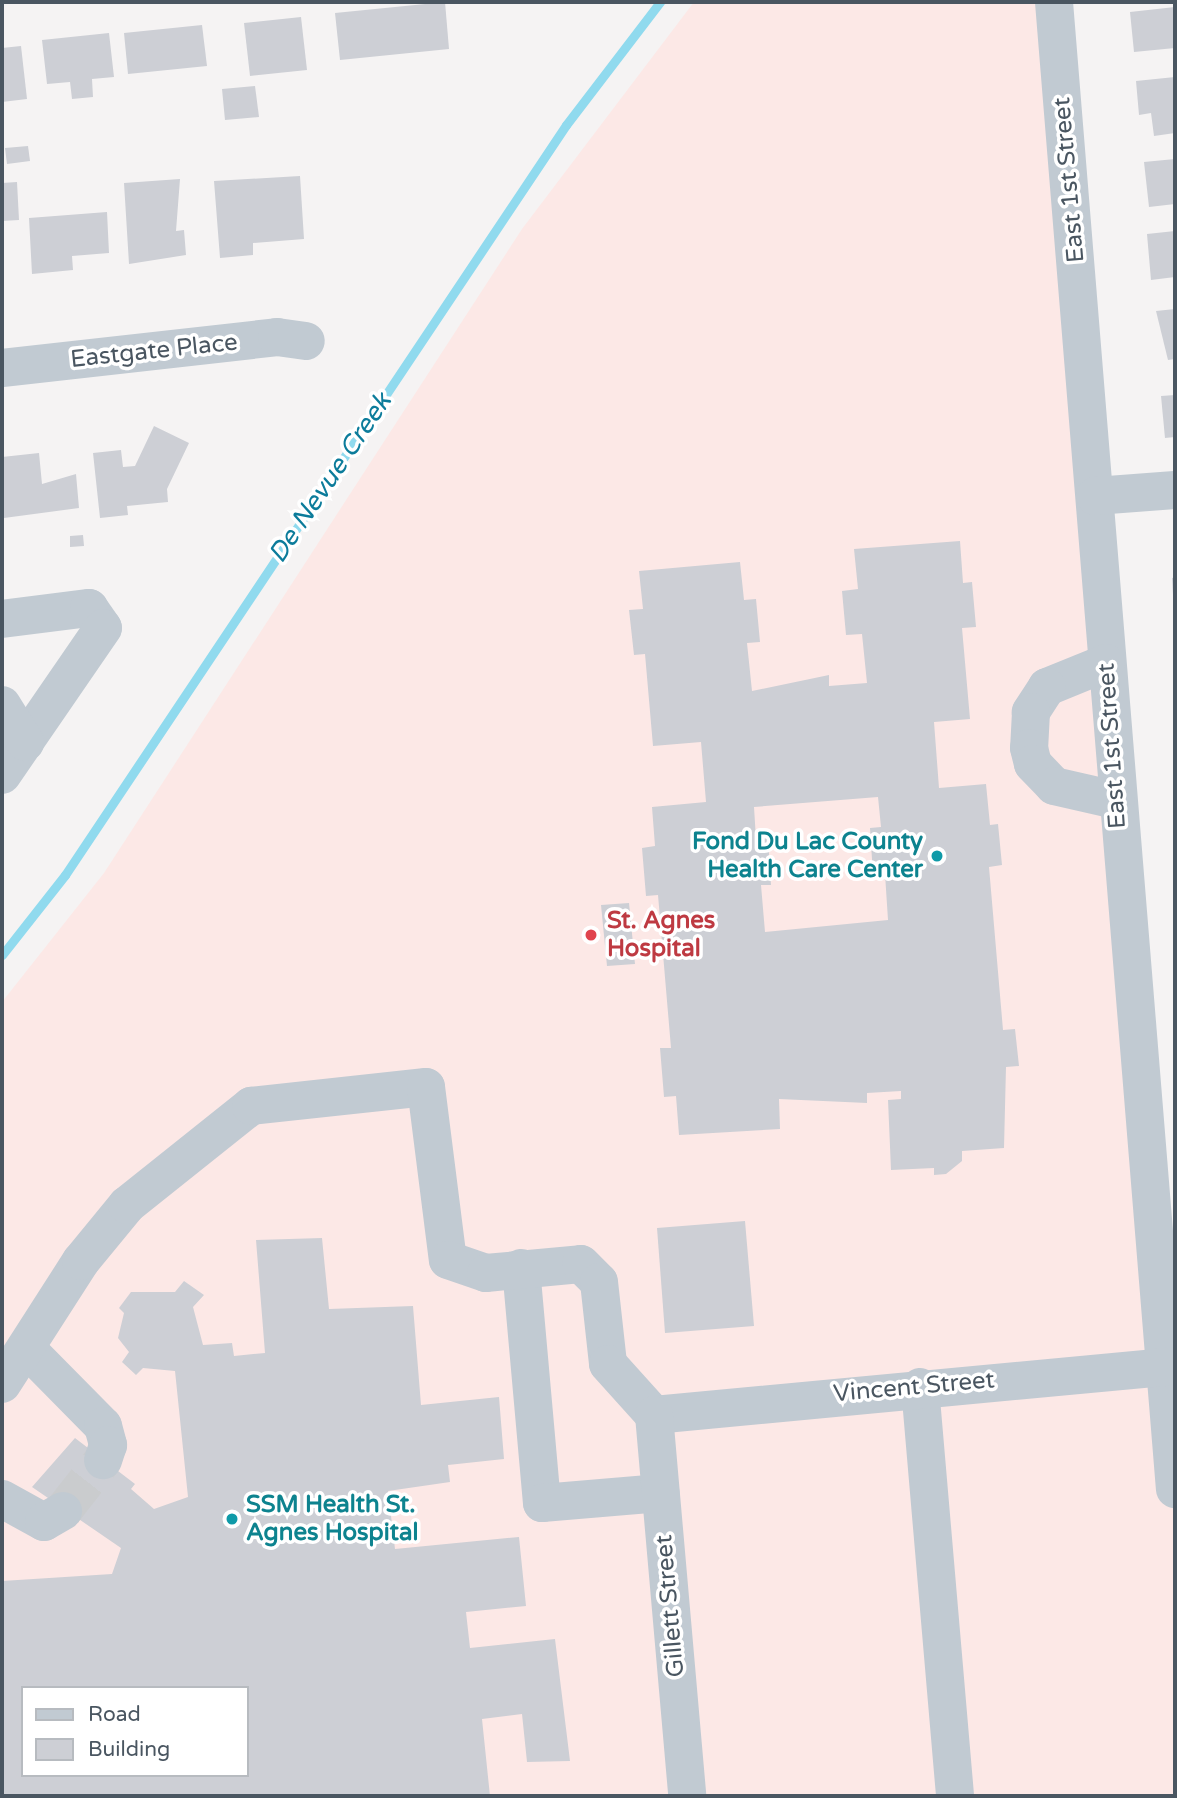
<!DOCTYPE html>
<html>
<head>
<meta charset="utf-8">
<style>
  body { margin:0 }
  #map { position:relative; width:1177px; height:1798px; overflow:hidden; background:#f5f3f3; font-family:"Varela Round",sans-serif }
  div>[style] { position:absolute }
  .medical>* { inset:0; background:#fce8e6 }
  .stream>* { height:9px; margin:-4.5px; padding:0 4.5px; transform-origin:4.5px; border-radius:4.5px; background:#90daee }
  .building>* { inset:0; background:#cdcfd5 }
  .minor-tunnel>* { height:38px; margin-top:-19px; transform-origin:0; background:repeating-linear-gradient(90deg,#caccce 0 38px,transparent 0 57px) }
  .minor>* { height:38px; margin:-19px; padding:0 19px; transform-origin:19px; border-radius:19px; background:#c1cad2 }
  .dots>* { width:19px; height:19px; translate:-50% -50%; box-sizing:border-box; border:4px solid #fff; border-radius:50% }
  span { translate:-50% -50%; white-space:nowrap; text-align:center; line-height:1.15; -webkit-text-stroke:7px #fff; paint-order:stroke }
  .street-label { font-size:24px; color:#4a5661 }
  .culture-label { font-size:24px; color:#0d838f; font-weight:700 }
  .right { translate:-100% -50%; text-align:right }
  .left { translate:0 -50%; text-align:left }
  .health-label { font-size:24px; color:#be3a42; font-weight:700 }
  .water-label { font-size:26px; color:#0c7c9b; font-style:italic }
  .frame { position:absolute; inset:0; border:4px solid #4a5661; pointer-events:none }
  .legend { position:absolute; left:21px; top:1686px; width:228px; height:91px; box-sizing:border-box; background:#fff; border:2px solid #b7bbc0; margin:0; padding:9px 12px; list-style:none; font-size:21px; color:#4a5661 }
  .legend li { display:flex; align-items:center; gap:14px; height:35px }
  .legend b { width:35px; border:2px solid #b7bbc0 }
</style>
</head>
<body>
<div id="map">
  <div class="medical">
    <div style="clip-path:polygon(evenodd,694px 2px,1054px 2px,1175px 1489px,1175px 1796px,2px 1796px,2px 1002px,104px 873px,522px 229px,694px 2px,23px 1688px,247px 1688px,247px 1775px,23px 1775px,23px 1688px)"></div>
  </div>
  <div class="stream">
    <div style="left:2px;top:955px;width:102px;rotate:-51.8deg"></div>
    <div style="left:65px;top:875px;width:902px;rotate:-56.26deg"></div>
    <div style="left:566px;top:125px;width:155px;rotate:-52.6deg"></div>
  </div>
  <div class="building">
    <div style="clip-path:polygon(445px 2px,449px 49px,340px 60px,335px 13px)"></div>
    <div style="clip-path:polygon(1175px 7px,1175px 48px,1134px 52px,1130px 12px)"></div>
    <div style="clip-path:polygon(301px 17px,307px 70px,250px 76px,244px 23px)"></div>
    <div style="clip-path:polygon(202px 25px,207px 66px,128px 74px,124px 33px)"></div>
    <div style="clip-path:polygon(109px 33px,114px 77px,92px 79px,93px 97px,72px 99px,70px 82px,47px 84px,42px 40px)"></div>
    <div style="clip-path:polygon(21px 46px,27px 99px,2px 102px,2px 48px)"></div>
    <div style="clip-path:polygon(1175px 77px,1175px 133px,1154px 136px,1151px 113px,1139px 115px,1136px 81px)"></div>
    <div style="clip-path:polygon(255px 86px,259px 117px,225px 120px,222px 89px)"></div>
    <div style="clip-path:polygon(28px 146px,30px 161px,7px 164px,5px 148px)"></div>
    <div style="clip-path:polygon(1175px 159px,1175px 204px,1149px 207px,1144px 162px)"></div>
    <div style="clip-path:polygon(300px 176px,304px 239px,253px 243px,253px 255px,220px 258px,214px 181px)"></div>
    <div style="clip-path:polygon(180px 179px,176px 231px,184px 230px,186px 255px,129px 264px,124px 183px)"></div>
    <div style="clip-path:polygon(17px 182px,19px 220px,2px 221px,2px 183px)"></div>
    <div style="clip-path:polygon(107px 212px,109px 253px,72px 256px,73px 270px,32px 274px,29px 218px)"></div>
    <div style="clip-path:polygon(1175px 231px,1175px 277px,1151px 280px,1147px 234px)"></div>
    <div style="clip-path:polygon(1175px 309px,1175px 359px,1168px 360px,1156px 311px)"></div>
    <div style="clip-path:polygon(1175px 395px,1175px 437px,1165px 438px,1161px 396px)"></div>
    <div style="clip-path:polygon(154px 426px,189px 443px,167px 489px,168px 502px,127px 506px,128px 515px,100px 518px,93px 453px,121px 450px,123px 467px,135px 466px)"></div>
    <div style="clip-path:polygon(39px 453px,42px 484px,76px 474px,79px 508px,4px 518px,2px 457px)"></div>
    <div style="clip-path:polygon(83px 535px,84px 546px,70px 547px,70px 536px)"></div>
    <div style="clip-path:polygon(evenodd,960px 541px,963px 583px,972px 582px,976px 627px,962px 628px,970px 719px,934px 722px,939px 788px,986px 784px,990px 825px,998px 824px,1002px 865px,989px 867px,1003px 1030px,1015px 1029px,1019px 1066px,1006px 1067px,1004px 1148px,962px 1151px,962px 1161px,946px 1174px,934px 1175px,934px 1168px,891px 1170px,888px 1100px,901px 1099px,901px 1091px,867px 1093px,867px 1103px,779px 1099px,780px 1129px,679px 1135px,676px 1096px,664px 1097px,660px 1048px,671px 1048px,658px 895px,646px 896px,642px 848px,655px 846px,652px 807px,706px 802px,701px 742px,653px 746px,645px 654px,634px 655px,629px 610px,643px 609px,639px 571px,740px 562px,744px 600px,756px 599px,760px 642px,747px 643px,752px 691px,829px 675px,829px 686px,867px 683px,862px 634px,846px 635px,842px 591px,858px 589px,854px 549px,960px 541px,878px 797px,881px 827px,870px 828px,873px 875px,885px 874px,888px 920px,765px 932px,761px 885px,771px 885px,768px 838px,756px 839px,754px 807px,878px 797px)"></div>
    <div style="clip-path:polygon(1175px 577px,1175px 595px,1173px 595px,1172px 578px)"></div>
    <div style="clip-path:polygon(629px 903px,635px 964px,607px 966px,601px 905px)"></div>
    <div style="clip-path:polygon(745px 1221px,754px 1326px,665px 1333px,657px 1228px)"></div>
    <div style="clip-path:polygon(evenodd,322px 1238px,329px 1309px,413px 1306px,421px 1405px,499px 1397px,504px 1459px,448px 1465px,450px 1482px,388px 1491px,395px 1549px,519px 1537px,526px 1606px,466px 1612px,470px 1648px,555px 1639px,570px 1761px,527px 1762px,522px 1714px,482px 1719px,490px 1796px,2px 1796px,2px 1581px,112px 1574px,121px 1548px,32px 1487px,75px 1438px,135px 1484px,131px 1489px,154px 1509px,188px 1497px,175px 1371px,143px 1368px,136px 1375px,122px 1362px,129px 1352px,118px 1338px,124px 1313px,119px 1308px,131px 1292px,175px 1292px,184px 1281px,204px 1295px,193px 1307px,203px 1345px,232px 1343px,234px 1356px,265px 1353px,256px 1240px,322px 1238px,23px 1688px,247px 1688px,247px 1775px,23px 1775px,23px 1688px)"></div>
  </div>
  <div class="minor-tunnel">
    <div style="left:63px;top:1511px;width:65px;rotate:-51.9deg"></div>
  </div>
  <div class="minor">
    <div style="left:1054px;top:2px;width:1492px;rotate:85.35deg"></div>
    <div style="left:2px;top:368px;width:277px;rotate:-6.4deg"></div>
    <div style="left:277px;top:337px;width:29px;rotate:8deg"></div>
    <div style="left:1095px;top:496px;width:80px;rotate:-4.3deg"></div>
    <div style="left:2px;top:619px;width:88px;rotate:-7.2deg"></div>
    <div style="left:89px;top:608px;width:24px;rotate:55deg"></div>
    <div style="left:103px;top:628px;width:178px;rotate:124.5deg"></div>
    <div style="left:1106px;top:663px;width:64px;rotate:157.9deg"></div>
    <div style="left:1047px;top:687px;width:30px;rotate:123deg"></div>
    <div style="left:1031px;top:712px;width:36px;rotate:93deg"></div>
    <div style="left:1029px;top:748px;width:16px;rotate:76deg"></div>
    <div style="left:1033px;top:764px;width:30px;rotate:46deg"></div>
    <div style="left:1054px;top:786px;width:63px;rotate:12.9deg"></div>
    <div style="left:2px;top:705px;width:44px;rotate:58.1deg"></div>
    <div style="left:521px;top:1268px;width:236px;rotate:84.9deg"></div>
    <div style="left:542px;top:1503px;width:119px;rotate:-4.8deg"></div>
    <div style="left:27px;top:1349px;width:108px;rotate:45.4deg"></div>
    <div style="left:103px;top:1426px;width:20px;rotate:75deg"></div>
    <div style="left:108px;top:1445px;width:16px;rotate:108deg"></div>
    <div style="left:2px;top:1384px;width:146px;rotate:-57.3deg"></div>
    <div style="left:81px;top:1261px;width:72px;rotate:-50.6deg"></div>
    <div style="left:127px;top:1205px;width:159px;rotate:-38.6deg"></div>
    <div style="left:251px;top:1106px;width:176px;rotate:-6.2deg"></div>
    <div style="left:426px;top:1087px;width:174px;rotate:82.8deg"></div>
    <div style="left:448px;top:1260px;width:40px;rotate:18.9deg"></div>
    <div style="left:486px;top:1273px;width:95px;rotate:-5.4deg"></div>
    <div style="left:581px;top:1264px;width:25px;rotate:45deg"></div>
    <div style="left:599px;top:1282px;width:82px;rotate:83.7deg"></div>
    <div style="left:608px;top:1364px;width:69px;rotate:48deg"></div>
    <div style="left:920px;top:1387px;width:410px;rotate:85.1deg"></div>
    <div style="left:654px;top:1415px;width:523px;rotate:-5.37deg"></div>
    <div style="left:654px;top:1415px;width:382px;rotate:85deg"></div>
    <div style="left:2px;top:1499px;width:48px;rotate:28.7deg"></div>
    <div style="left:44px;top:1522px;width:22px;rotate:-30deg"></div>
  </div>
  <div class="dots">
    <div style="left:937px;top:856px;background:#0f9aa8"></div>
    <div style="left:591px;top:935px;background:#e0444e"></div>
    <div style="left:232px;top:1519px;background:#0f9aa8"></div>
  </div>
  <div class="street-label">
    <span style="left:1069px;top:180px;rotate:-95deg">East 1st Street</span>
    <span style="left:154px;top:351px;rotate:-6deg">Eastgate Place</span>
    <span style="left:1112px;top:746px;rotate:-94deg">East 1st Street</span>
    <span style="left:914px;top:1387px;rotate:-5deg">Vincent Street</span>
    <span style="left:670px;top:1606px;rotate:-95deg">Gillett Street</span>
  </div>
  <div class="culture-label">
    <span class="right" style="left:923px;top:856px">Fond Du Lac County<br>Health Care Center</span>
    <span class="left" style="left:246px;top:1519px">SSM Health St.<br>Agnes Hospital</span>
  </div>
  <div class="health-label">
    <span class="left" style="left:607px;top:935px">St. Agnes<br>Hospital</span>
  </div>
  <div class="water-label">
    <span style="left:330px;top:478px;rotate:-56deg">De Nevue Creek</span>
  </div>
  <div class="frame"></div>
  <ul class="legend">
  <li><b style="height:9px;background:#c1cad2"></b>Road</li>
  <li><b style="height:19px;background:#cdcfd5"></b>Building</li>
  </ul>
</div>
</body>
</html>
